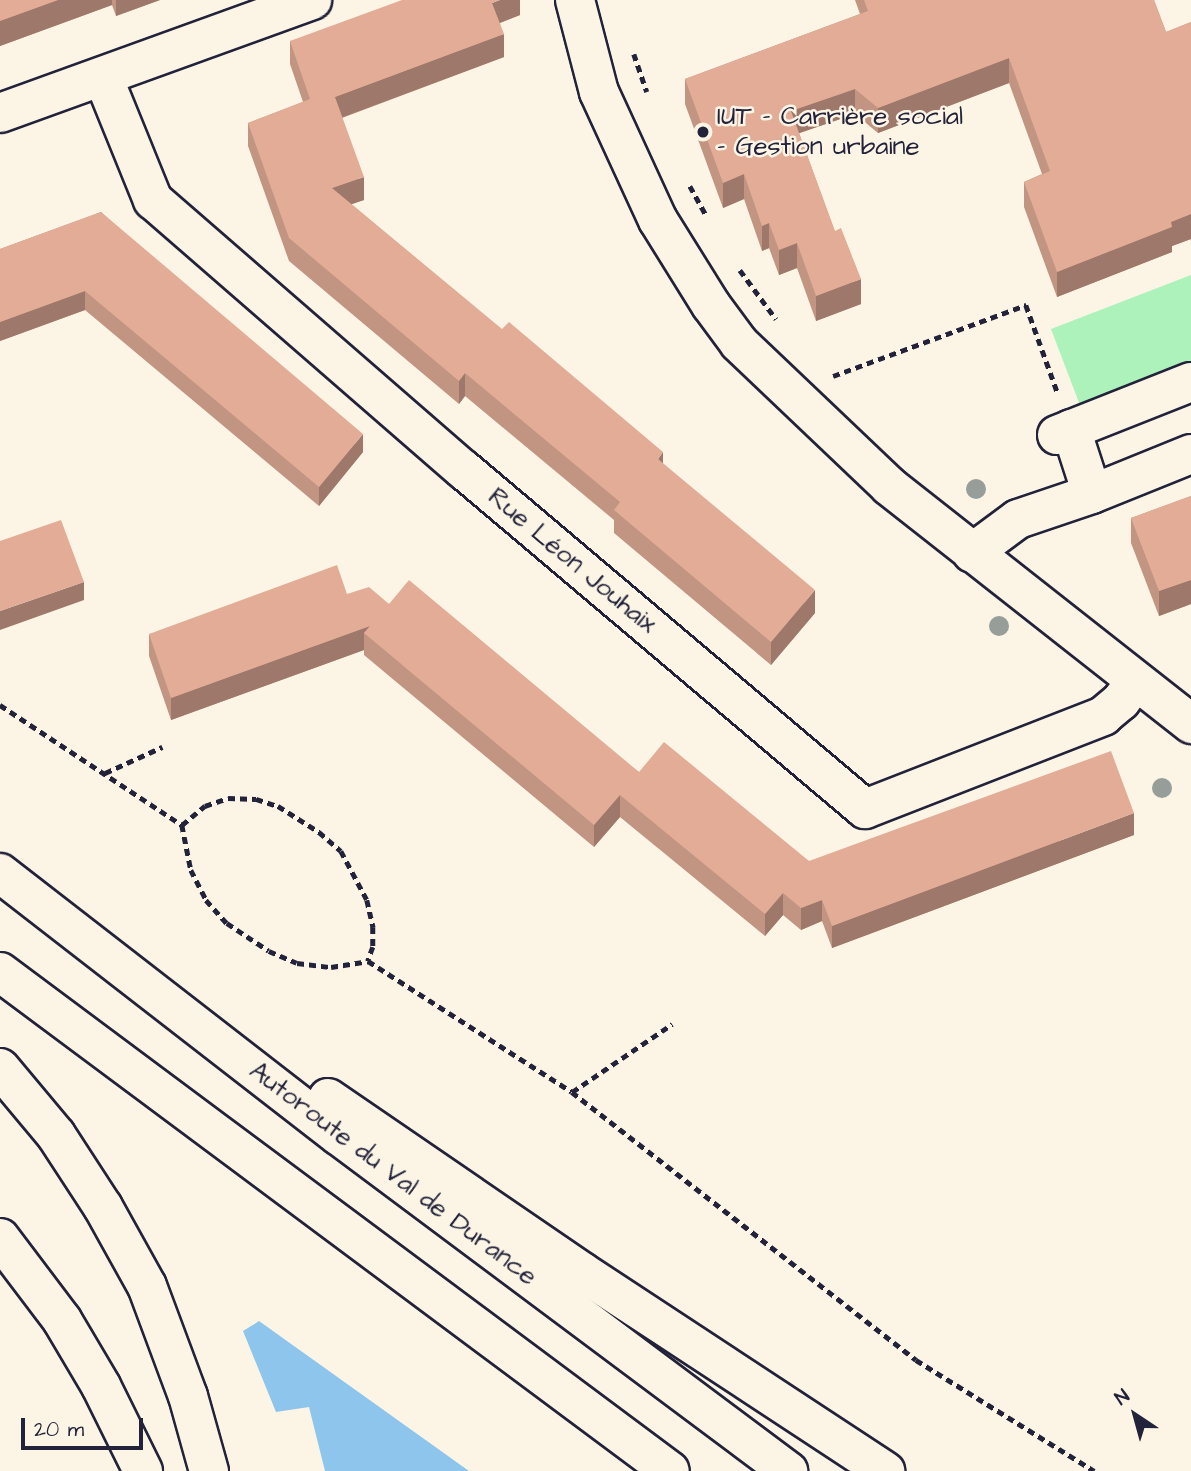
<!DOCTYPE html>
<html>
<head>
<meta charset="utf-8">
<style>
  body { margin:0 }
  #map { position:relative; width:1191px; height:1471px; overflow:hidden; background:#fcf5e5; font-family:"Architects Daughter",sans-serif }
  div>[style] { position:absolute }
  .green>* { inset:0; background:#adf1bb }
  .water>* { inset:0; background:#8dc5ec }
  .path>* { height:4.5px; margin-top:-2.25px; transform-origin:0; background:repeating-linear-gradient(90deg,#22223b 0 7px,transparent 0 12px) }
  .roads { filter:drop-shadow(2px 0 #22223b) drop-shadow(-2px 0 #22223b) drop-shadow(0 2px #22223b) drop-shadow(0 -2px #22223b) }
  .minor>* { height:38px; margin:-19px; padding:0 19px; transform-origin:19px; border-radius:19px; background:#fcf5e5 }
  .highway>* { height:38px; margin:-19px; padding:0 19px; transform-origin:19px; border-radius:19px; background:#fcf5e5 }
  .trees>* { width:20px; height:20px; margin:-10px; border-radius:50%; background:#979e99 }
  .wall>* { inset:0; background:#c29482 }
  .shaded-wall>* { inset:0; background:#9e786a }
  .building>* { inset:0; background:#e2ac97 }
  .dots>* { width:19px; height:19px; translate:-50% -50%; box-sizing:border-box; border:4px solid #fcf5e5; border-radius:50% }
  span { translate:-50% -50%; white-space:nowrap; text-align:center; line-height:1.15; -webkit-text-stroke:5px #fcf5e5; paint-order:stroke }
  .poi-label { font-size:26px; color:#22223b }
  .left { translate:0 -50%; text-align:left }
  .street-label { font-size:26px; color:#22223b }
  .north { position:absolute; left:1100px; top:1380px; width:70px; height:70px; -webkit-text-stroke:5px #fcf5e5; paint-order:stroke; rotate:324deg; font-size:19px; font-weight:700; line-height:28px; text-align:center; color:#22223b }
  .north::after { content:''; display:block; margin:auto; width:24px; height:32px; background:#22223b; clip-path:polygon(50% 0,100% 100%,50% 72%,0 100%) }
  .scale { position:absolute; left:21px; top:1418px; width:122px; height:32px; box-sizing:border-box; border:4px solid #22223b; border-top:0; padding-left:9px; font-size:21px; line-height:24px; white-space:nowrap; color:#22223b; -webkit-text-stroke:5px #fcf5e5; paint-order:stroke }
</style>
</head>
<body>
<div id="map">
  <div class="green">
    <div style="clip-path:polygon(1191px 275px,1191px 366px,1081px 408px,1051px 329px)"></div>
  </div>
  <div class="water">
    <div style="clip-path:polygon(259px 1321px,469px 1471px,325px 1471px,309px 1407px,276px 1412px,243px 1331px)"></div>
  </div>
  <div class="path">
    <div style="left:634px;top:54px;width:40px;rotate:71.1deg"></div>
    <div style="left:690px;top:186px;width:33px;rotate:61deg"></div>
    <div style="left:740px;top:270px;width:61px;rotate:53.7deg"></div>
    <div style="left:833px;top:376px;width:206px;rotate:-20.2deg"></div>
    <div style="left:1026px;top:305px;width:95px;rotate:70.2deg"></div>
    <div style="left:0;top:705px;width:218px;rotate:33.4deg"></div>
    <div style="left:182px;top:825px;width:46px;rotate:78.7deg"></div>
    <div style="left:191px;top:870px;width:34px;rotate:63deg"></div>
    <div style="left:206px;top:900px;width:31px;rotate:48deg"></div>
    <div style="left:227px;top:923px;width:50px;rotate:33.7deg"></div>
    <div style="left:269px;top:951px;width:30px;rotate:23deg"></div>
    <div style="left:297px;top:963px;width:34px;rotate:7deg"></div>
    <div style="left:331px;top:967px;width:37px;rotate:-9deg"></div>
    <div style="left:368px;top:961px;width:242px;rotate:32.7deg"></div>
    <div style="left:572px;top:1092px;width:121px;rotate:-34.2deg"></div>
    <div style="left:105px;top:773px;width:63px;rotate:-24.5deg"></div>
    <div style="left:182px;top:825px;width:30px;rotate:-40deg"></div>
    <div style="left:205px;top:806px;width:24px;rotate:-19deg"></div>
    <div style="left:228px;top:798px;width:28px;rotate:2deg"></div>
    <div style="left:256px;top:799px;width:23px;rotate:18deg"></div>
    <div style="left:278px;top:806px;width:49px;rotate:32.4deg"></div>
    <div style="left:319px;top:832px;width:29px;rotate:41deg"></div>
    <div style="left:341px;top:851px;width:55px;rotate:62deg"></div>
    <div style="left:367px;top:900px;width:28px;rotate:77deg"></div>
    <div style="left:373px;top:927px;width:20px;rotate:90deg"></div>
    <div style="left:373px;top:947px;width:15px;rotate:110deg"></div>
    <div style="left:572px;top:1092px;width:436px;rotate:37.9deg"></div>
    <div style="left:916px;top:1360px;width:210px;rotate:31.9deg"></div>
  </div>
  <div class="roads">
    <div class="minor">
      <div style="left:575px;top:0;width:95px;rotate:75.4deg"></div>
      <div style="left:599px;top:92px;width:141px;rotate:65.3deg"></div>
      <div style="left:658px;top:220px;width:100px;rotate:58.1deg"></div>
      <div style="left:711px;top:305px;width:47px;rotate:53.6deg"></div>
      <div style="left:739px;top:343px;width:207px;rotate:43.6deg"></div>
      <div style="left:889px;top:486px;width:385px;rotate:38.2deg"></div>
      <div style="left:103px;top:77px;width:133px;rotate:67.9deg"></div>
      <div style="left:153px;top:200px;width:412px;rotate:41deg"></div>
      <div style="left:464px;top:470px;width:525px;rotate:40.21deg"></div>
      <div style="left:865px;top:809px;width:256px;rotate:-21.3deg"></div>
      <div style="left:1103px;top:716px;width:23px;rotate:-40deg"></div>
      <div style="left:1121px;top:701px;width:24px;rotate:-54deg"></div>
      <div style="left:0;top:113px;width:332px;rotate:-19.9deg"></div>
      <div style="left:1071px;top:429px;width:68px;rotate:72.1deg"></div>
      <div style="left:1057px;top:435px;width:144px;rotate:-21.6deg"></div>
      <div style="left:972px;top:553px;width:57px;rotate:-36.5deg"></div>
      <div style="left:1018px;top:519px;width:78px;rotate:-18.7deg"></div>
      <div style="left:1092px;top:494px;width:107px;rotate:-22deg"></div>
    </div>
    <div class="highway">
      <div style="left:0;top:873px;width:428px;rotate:37.8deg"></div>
      <div style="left:338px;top:1135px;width:562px;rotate:36.75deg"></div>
      <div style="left:0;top:972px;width:835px;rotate:36.68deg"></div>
      <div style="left:0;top:1068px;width:87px;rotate:50.1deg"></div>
      <div style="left:56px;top:1135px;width:86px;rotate:56.9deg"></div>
      <div style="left:103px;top:1207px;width:90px;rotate:60.9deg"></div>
      <div style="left:147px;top:1286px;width:117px;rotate:69.6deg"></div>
      <div style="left:188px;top:1396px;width:78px;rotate:74.4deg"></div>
      <div style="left:328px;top:1098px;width:308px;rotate:34.4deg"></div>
      <div style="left:582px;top:1272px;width:363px;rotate:33.3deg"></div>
      <div style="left:0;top:1238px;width:103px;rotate:52.9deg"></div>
      <div style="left:62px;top:1320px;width:77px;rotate:59.4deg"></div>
      <div style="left:101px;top:1386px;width:95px;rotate:63.7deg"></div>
    </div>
  </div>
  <div class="trees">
    <div style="left:976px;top:489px"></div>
    <div style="left:999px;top:626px"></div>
    <div style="left:1162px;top:788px"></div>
  </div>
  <div class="wall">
    <div style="clip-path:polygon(0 0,160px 0,116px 16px,112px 5px,0 46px)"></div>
    <div style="clip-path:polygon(520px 0,520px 15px,500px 23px,504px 57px,342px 118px,364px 200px,351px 204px,663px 464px,815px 613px,771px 665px,614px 533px,614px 520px,465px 396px,459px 404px,289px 261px,248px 146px,248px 123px,303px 102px,290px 64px,290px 41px)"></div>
    <div style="clip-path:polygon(855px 0,1154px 0,1166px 32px,1191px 22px,1191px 239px,1172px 246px,1172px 252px,1057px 297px,1024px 207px,1024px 182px,1042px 174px,1009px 83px,878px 133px,855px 114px,799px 133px,861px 304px,816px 321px,797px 268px,779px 275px,769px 248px,762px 251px,744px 199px,723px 208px,685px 104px,685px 79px,860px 14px)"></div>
    <div style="clip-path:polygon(101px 212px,363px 452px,319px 506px,85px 310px,0 341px,0 249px)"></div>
    <div style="clip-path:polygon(1191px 496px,1191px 604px,1159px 616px,1131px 543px,1131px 518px)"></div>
    <div style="clip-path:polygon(347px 594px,389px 604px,639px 772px,809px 861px,1134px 835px,832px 948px,822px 921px,801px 930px,783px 915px,765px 936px,620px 817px,594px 847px,364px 655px,364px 650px,171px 720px,149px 656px,149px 634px)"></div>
  </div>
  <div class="shaded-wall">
    <div style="clip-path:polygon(58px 0,112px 0,112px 5px,0 46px,0 21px)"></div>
    <div style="clip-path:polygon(116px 0,160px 0,116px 16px)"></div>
    <div style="clip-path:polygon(500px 0,520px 0,520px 15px,492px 26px,492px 3px)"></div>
    <div style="clip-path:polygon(504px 34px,504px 57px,335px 120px,335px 97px)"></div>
    <div style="clip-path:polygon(1009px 58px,1009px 83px,878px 133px,878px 108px)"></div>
    <div style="clip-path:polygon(855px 89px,855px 114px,791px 136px,791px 111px)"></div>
    <div style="clip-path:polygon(744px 174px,744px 199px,723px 208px,723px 183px)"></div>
    <div style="clip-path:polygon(364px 177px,364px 200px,332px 211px,332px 188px)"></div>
    <div style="clip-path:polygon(1191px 214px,1191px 239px,1172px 246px,1172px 252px,1057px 297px,1057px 272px,1171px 222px)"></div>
    <div style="clip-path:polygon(769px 223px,769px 248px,762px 251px,762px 226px)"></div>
    <div style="clip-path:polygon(797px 243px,797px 268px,779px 275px,779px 250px)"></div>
    <div style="clip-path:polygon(861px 279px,861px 304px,816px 321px,816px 296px)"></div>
    <div style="clip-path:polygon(85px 291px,85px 310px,0 341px,0 322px)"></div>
    <div style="clip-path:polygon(465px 373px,465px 396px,459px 404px,459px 381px)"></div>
    <div style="clip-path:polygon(363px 434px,363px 452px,319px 506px,319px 487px)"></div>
    <div style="clip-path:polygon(663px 452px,663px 474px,658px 459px)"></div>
    <div style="clip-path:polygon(1191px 580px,1191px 604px,1159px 616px,1159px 591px)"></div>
    <div style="clip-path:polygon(84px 582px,84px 600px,0 630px,0 611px)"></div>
    <div style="clip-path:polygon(815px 590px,815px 613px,771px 665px,771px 642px)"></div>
    <div style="clip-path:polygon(370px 626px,364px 633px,364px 650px,171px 720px,171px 698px)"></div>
    <div style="clip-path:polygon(620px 795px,620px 817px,594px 847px,594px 825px)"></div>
    <div style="clip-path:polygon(1134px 813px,1134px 835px,832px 948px,832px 926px)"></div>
    <div style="clip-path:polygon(783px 893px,783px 915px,765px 936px,765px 914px)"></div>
    <div style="clip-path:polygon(822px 900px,822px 921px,801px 930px,801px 908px)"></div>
  </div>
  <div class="building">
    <div style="clip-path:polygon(0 0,58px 0,0 21px)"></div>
    <div style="clip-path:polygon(402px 0,500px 0,492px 3px,504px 34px,335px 97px,364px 177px,332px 188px,502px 329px,509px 322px,663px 452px,658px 459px,815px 590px,771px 642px,614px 510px,620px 502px,465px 373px,459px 381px,289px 238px,248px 123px,310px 99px,290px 41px)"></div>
    <div style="clip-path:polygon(864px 0,1154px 0,1166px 32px,1191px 22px,1191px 214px,1171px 222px,1172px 227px,1057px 272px,1024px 182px,1050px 171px,1009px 58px,878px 108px,855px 89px,791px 111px,835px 231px,841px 228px,861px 279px,816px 296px,797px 243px,779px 250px,769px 223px,762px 226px,744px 174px,723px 183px,685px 79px,868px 11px)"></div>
    <div style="clip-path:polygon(101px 212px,363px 434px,319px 487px,85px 291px,0 322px,0 249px)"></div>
    <div style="clip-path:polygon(1191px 496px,1191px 580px,1159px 591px,1131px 518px)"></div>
    <div style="clip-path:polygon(61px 520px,84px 582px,0 611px,0 541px)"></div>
    <div style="clip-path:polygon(337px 565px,347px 594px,369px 587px,389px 604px,409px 580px,639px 772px,664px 742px,809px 861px,1111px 751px,1134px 813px,832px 926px,822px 900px,801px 908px,783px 893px,765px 914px,620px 795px,594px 825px,364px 633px,370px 626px,171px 698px,149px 634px)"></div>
  </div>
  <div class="dots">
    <div style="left:703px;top:132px;background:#22223b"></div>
  </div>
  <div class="poi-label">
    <span class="left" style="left:717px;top:132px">IUT - Carrière social<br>- Gestion urbaine</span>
  </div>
  <div class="street-label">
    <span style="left:572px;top:561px;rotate:40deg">Rue Léon Jouhaix</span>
    <span style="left:393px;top:1174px;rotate:37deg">Autoroute du Val de Durance</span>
  </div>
  <div class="north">N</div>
  <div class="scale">20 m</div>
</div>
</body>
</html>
